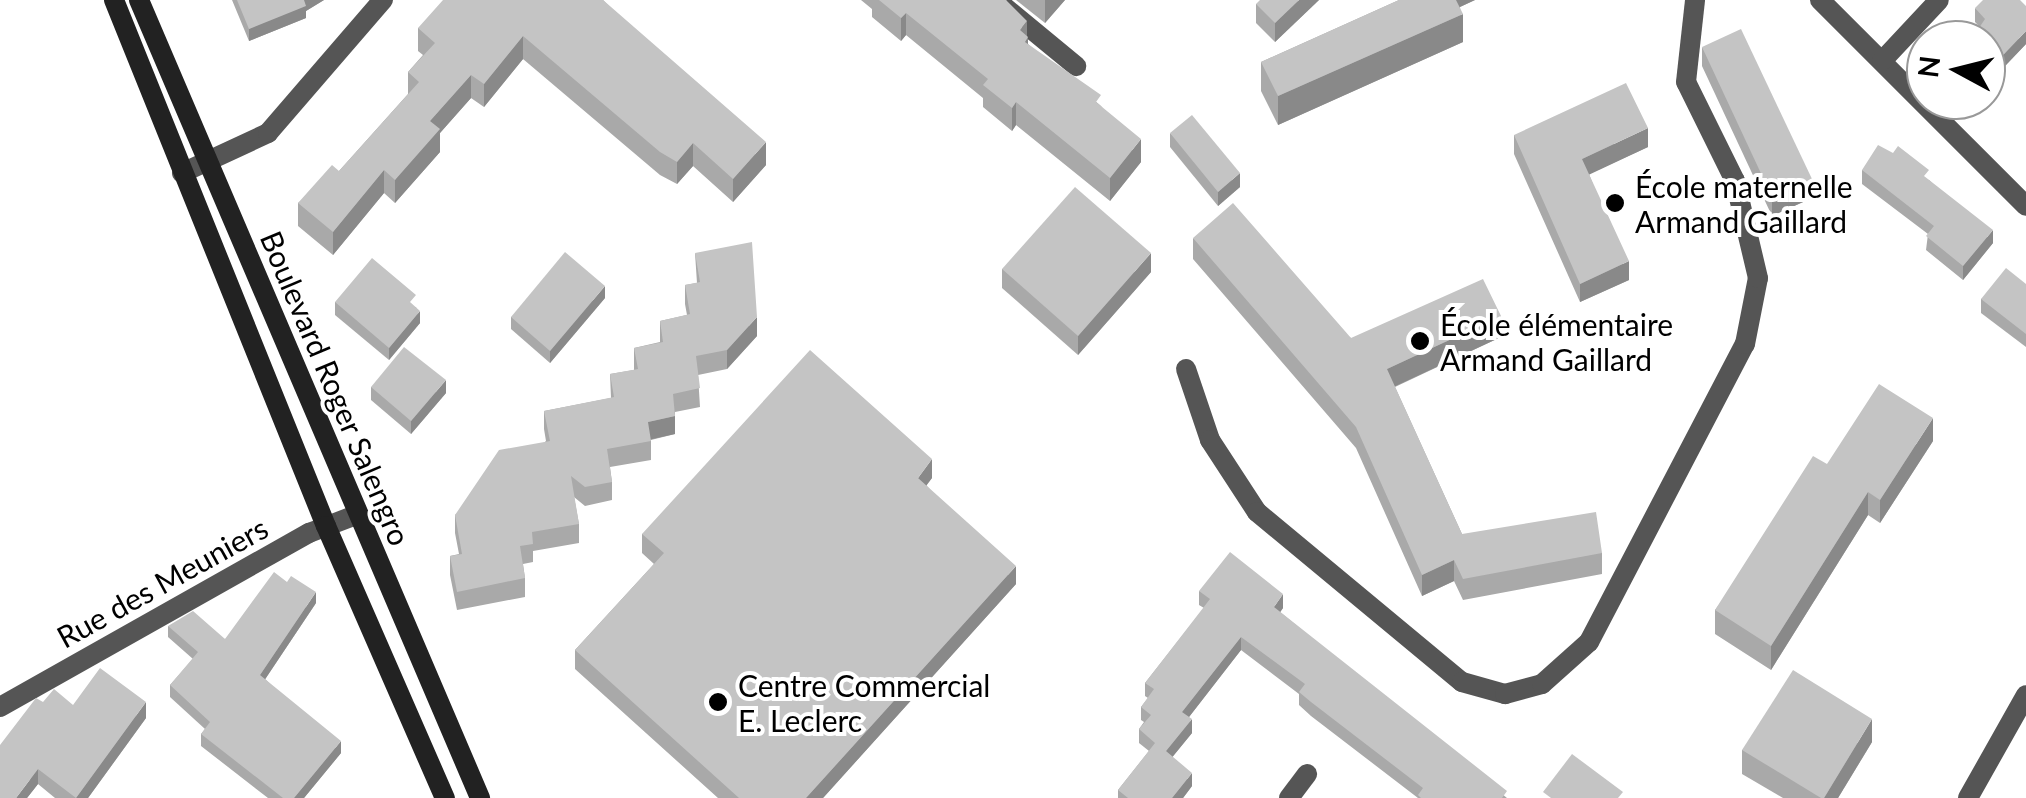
<!DOCTYPE html>
<html>
<head>
<meta charset="utf-8">
<style>
  body { margin:0 }
  #map { position:relative; width:2026px; height:798px; overflow:hidden; background:#fff; font-family:Lato,sans-serif }
  div>[style] { position:absolute }
  .lane>* { height:20px; margin:-10px; padding:0 10px; transform-origin:10px; border-radius:10px; background:#555 }
  .street>* { height:20px; margin:-10px; padding:0 10px; transform-origin:10px; border-radius:10px; background:#555 }
  .secondary>* { height:20px; margin:-10px; padding:0 10px; transform-origin:10px; border-radius:10px; background:#222 }
  .wall>* { inset:0; background:#a9a9a9 }
  .shaded-wall>* { inset:0; background:#898989 }
  .building>* { inset:0; background:#c4c4c4 }
  .dots>* { width:28px; height:28px; translate:-50% -50%; box-sizing:border-box; border:5px solid #fff; border-radius:50% }
  span { translate:-50% -50%; white-space:nowrap; text-align:center; line-height:1.15; -webkit-text-stroke:8px #fff; paint-order:stroke }
  .poi-label { font-size:30px; color:#000 }
  .left { translate:0 -50%; text-align:left }
  .street-label { font-size:30px; color:#000 }
  .north { position:absolute; left:1906px; top:20px; width:100px; height:100px; box-sizing:border-box; background:#fff; border:2px solid #999; border-radius:50%; rotate:277deg; font-size:28px; font-weight:700; line-height:40px; text-align:center; color:#000 }
  .north::after { content:''; display:block; margin:auto; width:35px; height:45px; background:#000; clip-path:polygon(50% 0,100% 100%,50% 72%,0 100%) }
</style>
</head>
<body>
<div id="map">
  <div class="lane">
    <div style="left:996px;top:0;width:104px;rotate:39.5deg"></div>
    <div style="left:1186px;top:369px;width:75px;rotate:71.3deg"></div>
    <div style="left:1210px;top:440px;width:86px;rotate:56.9deg"></div>
    <div style="left:1257px;top:512px;width:266px;rotate:39.7deg"></div>
    <div style="left:1462px;top:682px;width:45px;rotate:15.6deg"></div>
    <div style="left:1505px;top:694px;width:38px;rotate:-15deg"></div>
    <div style="left:1542px;top:684px;width:63px;rotate:-41.8deg"></div>
    <div style="left:1589px;top:642px;width:336px;rotate:-62.4deg"></div>
    <div style="left:1745px;top:344px;width:67px;rotate:-78.9deg"></div>
    <div style="left:1758px;top:278px;width:100px;rotate:-103.3deg"></div>
    <div style="left:1735px;top:181px;width:110px;rotate:-116.3deg"></div>
    <div style="left:1686px;top:82px;width:82px;rotate:-83.7deg"></div>
  </div>
  <div class="street">
    <div style="left:1820px;top:0;width:291px;rotate:45deg"></div>
    <div style="left:1882px;top:61px;width:83px;rotate:-46.9deg"></div>
    <div style="left:182px;top:173px;width:95px;rotate:-24.9deg"></div>
    <div style="left:268px;top:133px;width:176px;rotate:-49.2deg"></div>
    <div style="left:0;top:707px;width:355px;rotate:-29.4deg"></div>
    <div style="left:309px;top:533px;width:50px;rotate:-21deg"></div>
    <div style="left:1289px;top:798px;width:30px;rotate:-53deg"></div>
    <div style="left:1968px;top:798px;width:118px;rotate:-60.6deg"></div>
  </div>
  <div class="secondary">
    <div style="left:114px;top:0;width:567px;rotate:68.05deg"></div>
    <div style="left:326px;top:526px;width:297px;rotate:66.4deg"></div>
    <div style="left:139px;top:0;width:868px;rotate:66.86deg"></div>
  </div>
  <div class="wall">
    <div style="clip-path:polygon(232px 0,324px 0,306px 11px,306px 18px,249px 41px)"></div>
    <div style="clip-path:polygon(603px 0,766px 165px,733px 202px,693px 166px,677px 184px,660px 175px,523px 59px,484px 107px,471px 98px,440px 133px,440px 152px,395px 203px,384px 193px,333px 255px,298px 226px,298px 203px,339px 171px,408px 94px,408px 72px,423px 55px,418px 51px,418px 28px)"></div>
    <div style="clip-path:polygon(861px 0,1006px 0,1027px 36px,1028px 44px,1101px 106px,1141px 162px,1110px 201px,1016px 125px,1012px 131px,983px 107px,983px 98px,906px 35px,901px 41px,872px 17px,872px 9px)"></div>
    <div style="clip-path:polygon(1016px 0,1065px 0,1045px 23px)"></div>
    <div style="clip-path:polygon(1319px 0,1275px 42px,1256px 23px,1256px 4px)"></div>
    <div style="clip-path:polygon(1399px 0,1475px 0,1460px 7px,1463px 42px,1278px 125px,1261px 91px,1261px 62px)"></div>
    <div style="clip-path:polygon(1975px 8px,2026px 44px,1986px 86px,1986px 40px,1980px 27px,1975px 22px)"></div>
    <div style="clip-path:polygon(1702px 47px,1812px 198px,1772px 216px,1702px 66px)"></div>
    <div style="clip-path:polygon(1170px 133px,1240px 187px,1218px 206px,1170px 147px)"></div>
    <div style="clip-path:polygon(1514px 135px,1648px 147px,1589px 174px,1629px 280px,1580px 302px,1514px 154px)"></div>
    <div style="clip-path:polygon(1862px 170px,1929px 180px,1993px 243px,1963px 280px,1926px 250px,1928px 234px,1862px 184px)"></div>
    <div style="clip-path:polygon(1193px 238px,1351px 338px,1501px 337px,1395px 387px,1462px 534px,1602px 553px,1602px 574px,1463px 600px,1454px 581px,1422px 596px,1356px 448px,1193px 259px)"></div>
    <div style="clip-path:polygon(695px 253px,757px 336px,727px 369px,698px 375px,700px 407px,675px 412px,675px 434px,651px 440px,651px 460px,610px 467px,612px 482px,612px 500px,585px 506px,574px 497px,579px 524px,579px 543px,533px 551px,533px 562px,523px 564px,525px 578px,525px 597px,457px 610px,450px 575px,450px 556px,459px 554px,455px 533px,455px 515px,546px 441px,544px 429px,544px 411px,611px 398px,610px 374px,634px 370px,634px 348px,660px 342px,660px 321px,687px 315px,685px 304px,685px 285px,697px 283px)"></div>
    <div style="clip-path:polygon(1002px 269px,1151px 272px,1078px 355px,1002px 288px)"></div>
    <div style="clip-path:polygon(2026px 284px,2026px 347px,1981px 313px,1981px 299px)"></div>
    <div style="clip-path:polygon(605px 298px,550px 363px,511px 329px,511px 317px)"></div>
    <div style="clip-path:polygon(335px 302px,416px 307px,420px 323px,389px 360px,335px 315px)"></div>
    <div style="clip-path:polygon(371px 387px,446px 393px,411px 434px,371px 400px)"></div>
    <div style="clip-path:polygon(1933px 441px,1880px 523px,1868px 515px,1771px 670px,1715px 634px,1715px 610px,1827px 464px)"></div>
    <div style="clip-path:polygon(932px 478px,926px 485px,1016px 584px,823px 798px,718px 798px,575px 669px,575px 650px,654px 564px,642px 553px,642px 534px)"></div>
    <div style="clip-path:polygon(1199px 591px,1283px 608px,1280px 612px,1507px 798px,1418px 798px,1311px 716px,1299px 705px,1299px 694px,1241px 650px,1189px 717px,1192px 733px,1172px 757px,1192px 786px,1183px 798px,1118px 798px,1118px 790px,1149px 751px,1139px 743px,1139px 729px,1144px 722px,1141px 720px,1141px 707px,1148px 698px,1145px 696px,1145px 683px,1204px 608px,1199px 605px)"></div>
    <div style="clip-path:polygon(316px 603px,265px 679px,341px 753px,304px 798px,268px 798px,201px 746px,201px 734px,205px 729px,170px 697px,170px 685px,193px 659px,168px 637px,168px 626px,225px 639px)"></div>
    <div style="clip-path:polygon(43px 702px,73px 705px,146px 718px,88px 798px,55px 798px,38px 784px,27px 798px)"></div>
    <div style="clip-path:polygon(1872px 742px,1838px 798px,1783px 798px,1742px 774px,1742px 750px)"></div>
  </div>
  <div class="shaded-wall">
    <div style="clip-path:polygon(304px 0,324px 0,306px 11px,306px 18px,249px 41px,249px 29px)"></div>
    <div style="clip-path:polygon(1045px 0,1065px 0,1045px 23px)"></div>
    <div style="clip-path:polygon(1299px 0,1319px 0,1275px 42px,1275px 23px)"></div>
    <div style="clip-path:polygon(1449px 0,1475px 0,1449px 12px)"></div>
    <div style="clip-path:polygon(906px 13px,906px 35px,901px 41px,901px 18px)"></div>
    <div style="clip-path:polygon(1463px 14px,1463px 42px,1278px 125px,1278px 96px)"></div>
    <div style="clip-path:polygon(1027px 21px,1027px 38px,1028px 37px,1028px 60px,1020px 30px)"></div>
    <div style="clip-path:polygon(2026px 31px,2026px 44px,1986px 86px,1986px 73px)"></div>
    <div style="clip-path:polygon(523px 36px,523px 59px,484px 107px,484px 84px)"></div>
    <div style="clip-path:polygon(471px 75px,471px 98px,440px 133px,440px 152px,395px 203px,395px 180px,430px 121px)"></div>
    <div style="clip-path:polygon(1016px 102px,1016px 125px,1012px 131px,1012px 108px)"></div>
    <div style="clip-path:polygon(1648px 128px,1648px 147px,1582px 178px,1582px 159px)"></div>
    <div style="clip-path:polygon(1141px 139px,1141px 162px,1110px 201px,1110px 178px)"></div>
    <div style="clip-path:polygon(766px 142px,766px 165px,733px 202px,733px 179px)"></div>
    <div style="clip-path:polygon(693px 143px,693px 166px,677px 184px,677px 162px)"></div>
    <div style="clip-path:polygon(384px 170px,384px 193px,333px 255px,333px 232px)"></div>
    <div style="clip-path:polygon(1240px 173px,1240px 187px,1218px 206px,1218px 192px)"></div>
    <div style="clip-path:polygon(1812px 179px,1812px 198px,1772px 216px,1772px 197px)"></div>
    <div style="clip-path:polygon(1993px 230px,1993px 243px,1963px 280px,1963px 266px)"></div>
    <div style="clip-path:polygon(1151px 253px,1151px 272px,1078px 355px,1078px 336px)"></div>
    <div style="clip-path:polygon(1629px 261px,1629px 280px,1580px 302px,1580px 284px)"></div>
    <div style="clip-path:polygon(605px 286px,605px 298px,550px 363px,550px 351px)"></div>
    <div style="clip-path:polygon(420px 311px,420px 323px,389px 360px,389px 348px)"></div>
    <div style="clip-path:polygon(1501px 316px,1501px 337px,1387px 390px,1387px 369px)"></div>
    <div style="clip-path:polygon(757px 317px,757px 336px,727px 369px,727px 350px)"></div>
    <div style="clip-path:polygon(446px 380px,446px 393px,411px 434px,411px 421px)"></div>
    <div style="clip-path:polygon(675px 416px,675px 434px,648px 440px,648px 422px)"></div>
    <div style="clip-path:polygon(1933px 418px,1933px 441px,1880px 523px,1880px 500px)"></div>
    <div style="clip-path:polygon(932px 459px,932px 478px,918px 497px,918px 478px)"></div>
    <div style="clip-path:polygon(1868px 492px,1868px 515px,1771px 670px,1771px 646px)"></div>
    <div style="clip-path:polygon(1454px 560px,1454px 581px,1422px 596px,1422px 575px)"></div>
    <div style="clip-path:polygon(1016px 566px,1016px 584px,823px 798px,806px 798px)"></div>
    <div style="clip-path:polygon(316px 592px,316px 603px,260px 687px,260px 675px)"></div>
    <div style="clip-path:polygon(1283px 594px,1283px 608px,1274px 621px,1274px 607px)"></div>
    <div style="clip-path:polygon(1241px 637px,1241px 650px,1182px 726px,1182px 712px)"></div>
    <div style="clip-path:polygon(146px 702px,146px 718px,88px 798px,76px 798px)"></div>
    <div style="clip-path:polygon(1192px 719px,1192px 733px,1166px 765px,1166px 751px)"></div>
    <div style="clip-path:polygon(1872px 719px,1872px 742px,1838px 798px,1824px 798px)"></div>
    <div style="clip-path:polygon(341px 741px,341px 753px,304px 798px,294px 798px)"></div>
    <div style="clip-path:polygon(38px 769px,38px 784px,27px 798px,16px 798px)"></div>
    <div style="clip-path:polygon(1192px 773px,1192px 786px,1183px 798px,1172px 798px)"></div>
  </div>
  <div class="building">
    <div style="clip-path:polygon(237px 0,304px 0,306px 6px,249px 29px)"></div>
    <div style="clip-path:polygon(443px 0,603px 0,766px 142px,733px 179px,693px 143px,677px 162px,660px 152px,523px 36px,484px 84px,471px 75px,430px 121px,440px 129px,395px 180px,384px 170px,333px 232px,298px 203px,332px 165px,339px 171px,419px 82px,408px 72px,435px 43px,418px 28px)"></div>
    <div style="clip-path:polygon(879px 0,1006px 0,1027px 21px,1020px 30px,1028px 37px,1025px 42px,1101px 95px,1096px 102px,1141px 139px,1110px 178px,1016px 102px,1012px 108px,983px 85px,988px 79px,906px 13px,901px 18px)"></div>
    <div style="clip-path:polygon(1260px 0,1299px 0,1275px 23px,1256px 4px)"></div>
    <div style="clip-path:polygon(1399px 0,1456px 0,1463px 14px,1278px 96px,1261px 62px)"></div>
    <div style="clip-path:polygon(1983px 0,2020px 0,2026px 6px,2026px 31px,1986px 73px,1986px 40px,1971px 40px,1985px 19px,1975px 8px)"></div>
    <div style="clip-path:polygon(1741px 29px,1812px 179px,1772px 197px,1702px 47px)"></div>
    <div style="clip-path:polygon(1626px 83px,1648px 128px,1582px 159px,1629px 261px,1580px 284px,1514px 135px)"></div>
    <div style="clip-path:polygon(1192px 115px,1240px 173px,1218px 192px,1170px 133px)"></div>
    <div style="clip-path:polygon(1878px 145px,1893px 153px,1898px 146px,1929px 170px,1924px 176px,1993px 230px,1963px 266px,1926px 236px,1934px 226px,1862px 170px)"></div>
    <div style="clip-path:polygon(1075px 187px,1151px 253px,1078px 336px,1002px 269px)"></div>
    <div style="clip-path:polygon(1233px 203px,1351px 338px,1483px 279px,1501px 316px,1387px 369px,1462px 534px,1596px 512px,1602px 553px,1463px 579px,1454px 560px,1422px 575px,1356px 427px,1193px 238px)"></div>
    <div style="clip-path:polygon(752px 242px,757px 317px,727px 350px,696px 356px,700px 388px,673px 394px,675px 416px,648px 422px,651px 441px,607px 449px,612px 482px,585px 487px,571px 476px,579px 524px,532px 532px,533px 544px,520px 546px,525px 578px,457px 592px,450px 556px,462px 554px,455px 515px,499px 450px,550px 441px,544px 411px,614px 397px,610px 374px,638px 369px,634px 348px,663px 342px,660px 321px,690px 314px,685px 285px,700px 282px,695px 253px)"></div>
    <div style="clip-path:polygon(565px 252px,605px 286px,550px 351px,511px 317px)"></div>
    <div style="clip-path:polygon(372px 258px,416px 295px,410px 302px,420px 311px,389px 348px,335px 302px)"></div>
    <div style="clip-path:polygon(2006px 268px,2026px 284px,2026px 334px,1981px 299px)"></div>
    <div style="clip-path:polygon(404px 347px,446px 380px,411px 421px,371px 387px)"></div>
    <div style="clip-path:polygon(810px 350px,932px 459px,918px 478px,1016px 566px,806px 798px,739px 798px,575px 650px,664px 553px,642px 534px)"></div>
    <div style="clip-path:polygon(1879px 384px,1933px 418px,1880px 500px,1868px 492px,1771px 646px,1715px 610px,1813px 456px,1827px 464px)"></div>
    <div style="clip-path:polygon(1230px 552px,1283px 594px,1274px 607px,1507px 791px,1502px 798px,1421px 798px,1418px 795px,1423px 788px,1311px 702px,1299px 692px,1305px 684px,1241px 637px,1182px 712px,1192px 719px,1166px 751px,1192px 773px,1172px 798px,1128px 798px,1118px 790px,1155px 743px,1139px 729px,1151px 715px,1141px 707px,1154px 689px,1145px 683px,1210px 599px,1199px 591px)"></div>
    <div style="clip-path:polygon(274px 572px,287px 582px,291px 576px,316px 592px,260px 675px,341px 741px,294px 798px,283px 798px,201px 734px,210px 722px,170px 685px,198px 652px,168px 626px,193px 611px,225px 639px)"></div>
    <div style="clip-path:polygon(100px 668px,146px 702px,76px 798px,38px 769px,16px 798px,0 798px,0 745px,36px 698px,43px 702px,54px 689px,73px 705px)"></div>
    <div style="clip-path:polygon(1793px 670px,1872px 719px,1824px 798px,1821px 798px,1742px 750px)"></div>
    <div style="clip-path:polygon(1572px 754px,1623px 792px,1618px 798px,1551px 798px,1543px 792px)"></div>
  </div>
  <div class="dots">
    <div style="left:1615px;top:203px;background:#000"></div>
    <div style="left:1420px;top:341px;background:#000"></div>
    <div style="left:718px;top:702px;background:#000"></div>
  </div>
  <div class="poi-label">
    <span class="left" style="left:1635px;top:203px">École maternelle<br>Armand Gaillard</span>
    <span class="left" style="left:1440px;top:341px">École élémentaire<br>Armand Gaillard</span>
    <span class="left" style="left:738px;top:702px">Centre Commercial<br>E. Leclerc</span>
  </div>
  <div class="street-label">
    <span style="left:336px;top:388px;rotate:67deg">Boulevard Roger Salengro</span>
    <span style="left:162px;top:582px;rotate:-29deg">Rue des Meuniers</span>
  </div>
  <div class="north">N</div>
</div>
</body>
</html>
